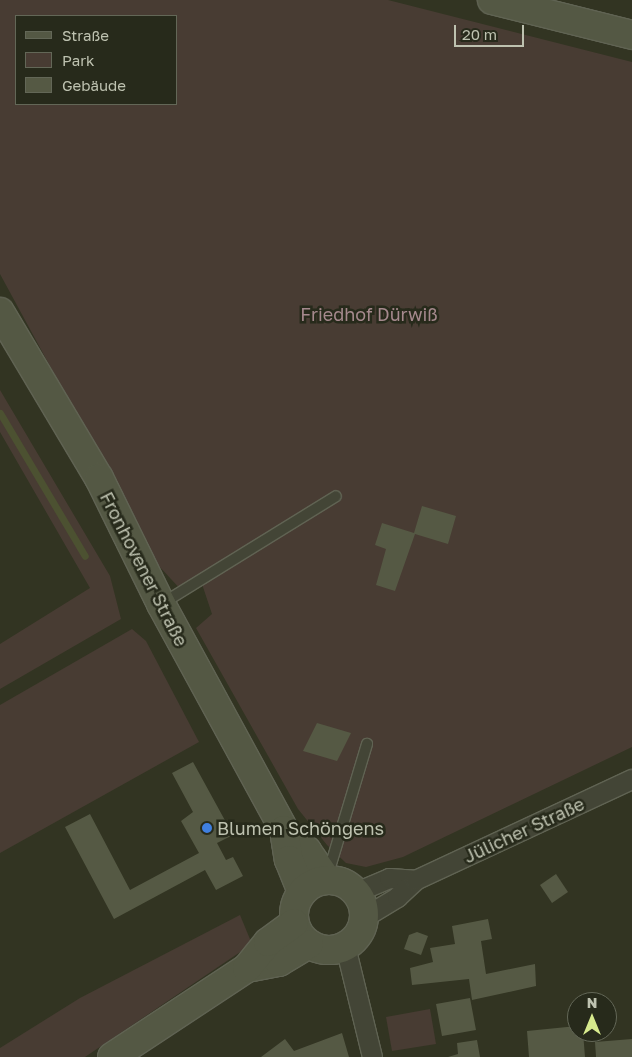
<!DOCTYPE html>
<html>
<head>
<meta charset="utf-8">
<style>
  body { margin:0 }
  #map { position:relative; width:632px; height:1057px; overflow:hidden; background:#323422; font-family:"Golos Text",sans-serif }
  div>[style] { position:absolute }
  .green>* { inset:0; background:#483c33 }
  .stream>* { height:7px; margin:-3.5px; padding:0 3.5px; transform-origin:3.5px; border-radius:3.5px; background:#4c5131 }
  .building>* { inset:0; background:#555944 }
  .roads { filter:drop-shadow(1px 0 #606353) drop-shadow(-1px 0 #606353) drop-shadow(0 1px #606353) drop-shadow(0 -1px #606353) }
  .lane>* { height:10px; margin:-5px; padding:0 5px; transform-origin:5px; border-radius:5px; background:#434536 }
  .street>* { height:19px; margin:-9.5px; padding:0 9.5px; transform-origin:9.5px; border-radius:9.5px; background:#434536 }
  .secondary>* { height:28px; margin:-14px; padding:0 14px; transform-origin:14px; border-radius:14px; background:#545844 }
  .secondary>.ring { margin:-14px; padding:0; box-sizing:content-box; background:none; border:28px solid #545844; border-radius:50% }
  .dots>* { width:14px; height:14px; translate:-50% -50%; box-sizing:border-box; border:2px solid #272a1b; border-radius:50% }
  span { translate:-50% -50%; white-space:nowrap; text-align:center; line-height:1.15; -webkit-text-stroke:5px #272a1b; paint-order:stroke }
  .park-label { font-size:18px; color:#a5898d }
  .street-label { font-size:18px; color:#bec2b0 }
  .poi-label { font-size:18px; color:#bec2b0 }
  .left { translate:0 -50%; text-align:left }
  .legend { position:absolute; left:15px; top:15px; width:162px; height:90px; box-sizing:border-box; background:#272a1b; border:1px solid #636757; margin:0; padding:6px 9px; list-style:none; font-size:15px; color:#bec2b0 }
  .legend li { display:flex; align-items:center; gap:10px; height:25px }
  .legend b { width:25px; border:1px solid #636757 }
  .north { position:absolute; left:567px; top:992px; width:50px; height:50px; box-sizing:border-box; background:#272a1b; border:1px solid #636757; border-radius:50%; rotate:0deg; font-size:14px; font-weight:700; line-height:20px; text-align:center; color:#bec2b0 }
  .north::after { content:''; display:block; margin:auto; width:18px; height:22px; background:#d7ea8d; clip-path:polygon(50% 0,100% 100%,50% 72%,0 100%) }
  .scale { position:absolute; left:454px; top:25px; width:70px; height:22px; box-sizing:border-box; border:2px solid #bec2b0; border-top:0; padding-left:6px; font-size:15px; line-height:18px; white-space:nowrap; color:#bec2b0; -webkit-text-stroke:4px #272a1b; paint-order:stroke }
</style>
</head>
<body>
<div id="map">
  <div class="green">
    <div style="clip-path:polygon(evenodd,0 0,388px 0,632px 62px,632px 747px,403px 857px,366px 867px,346px 863px,327px 845px,298px 809px,196px 628px,212px 614px,201px 581px,183px 592px,158px 565px,0 274px,0 0,16px 16px,176px 16px,176px 104px,16px 104px,16px 16px)"></div>
    <div style="clip-path:polygon(0 390px,110px 576px,121px 619px,0 689px,0 644px,90px 588px,0 432px)"></div>
    <div style="clip-path:polygon(132px 629px,146px 641px,199px 742px,0 853px,0 705px)"></div>
    <div style="clip-path:polygon(240px 915px,252px 944px,85px 1057px,0 1057px,0 1048px,80px 998px)"></div>
    <div style="clip-path:polygon(430px 1009px,436px 1044px,392px 1051px,386px 1017px)"></div>
  </div>
  <div class="stream">
    <div style="left:0;top:413px;width:166px;rotate:59.3deg"></div>
  </div>
  <div class="building">
    <div style="clip-path:polygon(422px 506px,456px 516px,448px 544px,415px 534px,395px 591px,376px 585px,386px 549px,375px 545px,382px 523px,414px 533px)"></div>
    <div style="clip-path:polygon(317px 723px,351px 733px,337px 761px,303px 751px)"></div>
    <div style="clip-path:polygon(193px 762px,233px 835px,217px 843px,226px 860px,233px 857px,243px 876px,216px 890px,205px 870px,114px 919px,65px 827px,90px 814px,130px 890px,199px 853px,181px 821px,193px 812px,172px 773px)"></div>
    <div style="clip-path:polygon(556px 874px,568px 892px,552px 903px,540px 885px)"></div>
    <div style="clip-path:polygon(488px 919px,492px 939px,481px 941px,486px 974px,535px 964px,536px 986px,472px 1000px,469px 979px,412px 985px,410px 968px,433px 962px,430px 948px,455px 944px,452px 926px)"></div>
    <div style="clip-path:polygon(417px 932px,428px 936px,421px 955px,404px 949px,409px 935px)"></div>
    <div style="clip-path:polygon(470px 998px,476px 1030px,442px 1036px,436px 1004px)"></div>
    <div style="clip-path:polygon(577px 1026px,577px 1032px,583px 1032px,585px 1057px,529px 1057px,527px 1031px)"></div>
    <div style="clip-path:polygon(342px 1033px,349px 1057px,261px 1057px,285px 1039px,294px 1051px)"></div>
    <div style="clip-path:polygon(632px 1039px,632px 1057px,596px 1057px,595px 1042px)"></div>
    <div style="clip-path:polygon(477px 1040px,480px 1057px,448px 1057px,458px 1054px,457px 1043px)"></div>
  </div>
  <div class="roads">
    <div class="lane">
      <div style="left:163px;top:603px;width:203px;rotate:-31.7deg"></div>
      <div style="left:328px;top:874px;width:136px;rotate:-73.3deg"></div>
    </div>
    <div class="street">
      <div style="left:356px;top:892px;width:36px;rotate:-23deg"></div>
      <div style="left:389px;top:878px;width:26px;rotate:4deg"></div>
      <div style="left:364px;top:917px;width:39px;rotate:-31deg"></div>
      <div style="left:397px;top:897px;width:25px;rotate:-43deg"></div>
      <div style="left:415px;top:880px;width:239px;rotate:-25deg"></div>
      <div style="left:345px;top:946px;width:114px;rotate:76.3deg"></div>
    </div>
    <div class="secondary">
      <div style="left:492px;top:0;width:144px;rotate:14deg"></div>
      <div style="left:0;top:312px;width:193px;rotate:59.2deg"></div>
      <div style="left:99px;top:478px;width:140px;rotate:63.8deg"></div>
      <div style="left:161px;top:604px;width:257px;rotate:61.4deg"></div>
      <div style="left:284px;top:830px;width:31px;rotate:42deg"></div>
      <div style="left:307px;top:851px;width:35px;rotate:55deg"></div>
      <div style="left:284px;top:830px;width:30px;rotate:81deg"></div>
      <div style="left:289px;top:860px;width:35px;rotate:68deg"></div>
      <div class="ring" style="left:294px;top:880px;width:42px;height:42px"></div>
      <div style="left:247px;top:968px;width:33px;rotate:-11deg"></div>
      <div style="left:279px;top:962px;width:35px;rotate:-31deg"></div>
      <div style="left:112px;top:1057px;width:162px;rotate:-33.4deg"></div>
      <div style="left:247px;top:968px;width:33px;rotate:-51deg"></div>
      <div style="left:268px;top:942px;width:32px;rotate:-36deg"></div>
    </div>
  </div>
  <div class="dots">
    <div style="left:207px;top:828px;background:#3f7fe0"></div>
  </div>
  <div class="park-label">
    <span style="left:369px;top:314px">Friedhof Dürwiß</span>
  </div>
  <div class="street-label">
    <span style="left:144px;top:569px;rotate:63deg">Fronhovener Straße</span>
    <span style="left:524px;top:830px;rotate:-25deg">Jülicher Straße</span>
  </div>
  <div class="poi-label">
    <span class="left" style="left:217px;top:828px">Blumen Schöngens</span>
  </div>
  <ul class="legend">
  <li><b style="height:6px;background:#545844"></b>Straße</li>
  <li><b style="height:14px;background:#483c33"></b>Park</li>
  <li><b style="height:14px;background:#555944"></b>Gebäude</li>
  </ul>
  <div class="north">N</div>
  <div class="scale">20 m</div>
</div>
</body>
</html>
